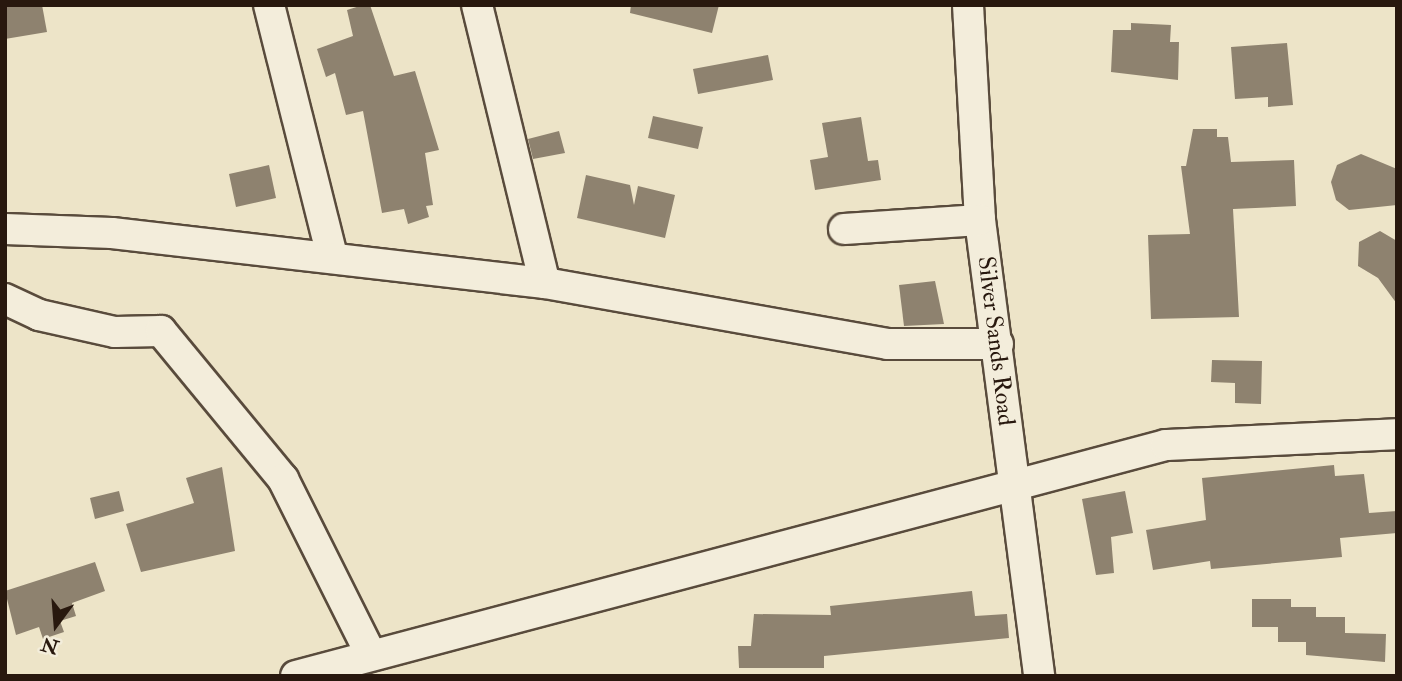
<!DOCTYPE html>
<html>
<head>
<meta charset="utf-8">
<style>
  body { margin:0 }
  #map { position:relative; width:1402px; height:681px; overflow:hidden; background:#ede4c8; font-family:"IM FELL Double Pica",serif }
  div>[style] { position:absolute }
  .building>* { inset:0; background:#8e826f }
  .roads { filter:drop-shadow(2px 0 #594b3c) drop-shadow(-2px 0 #594b3c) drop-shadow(0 2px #594b3c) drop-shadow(0 -2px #594b3c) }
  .minor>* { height:30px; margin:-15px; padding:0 15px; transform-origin:15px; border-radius:15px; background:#f3eddb }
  span { translate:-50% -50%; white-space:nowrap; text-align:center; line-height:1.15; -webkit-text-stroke:5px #f3eddb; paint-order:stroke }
  .street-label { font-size:24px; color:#28180e }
  .frame { position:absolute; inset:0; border:7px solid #28180e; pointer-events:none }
  .north { position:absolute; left:21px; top:590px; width:70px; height:70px; -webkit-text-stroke:5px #f3eddb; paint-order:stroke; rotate:196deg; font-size:19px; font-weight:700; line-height:28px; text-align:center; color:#28180e }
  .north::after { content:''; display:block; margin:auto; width:24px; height:32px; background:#28180e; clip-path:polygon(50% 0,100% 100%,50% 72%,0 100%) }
</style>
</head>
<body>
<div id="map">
  <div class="building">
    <div style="clip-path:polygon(5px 5px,42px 5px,47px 32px,5px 39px)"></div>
    <div style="clip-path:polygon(363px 5px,370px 5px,394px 76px,415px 71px,439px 150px,425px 153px,433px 205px,426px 206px,429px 217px,408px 224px,404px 209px,382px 213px,363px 111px,346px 115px,335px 73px,326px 77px,317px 49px,353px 36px,347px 10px)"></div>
    <div style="clip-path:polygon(631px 5px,719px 5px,712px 33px,630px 13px)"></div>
    <div style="clip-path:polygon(1131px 23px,1171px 25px,1170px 42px,1179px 42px,1178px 80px,1111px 72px,1113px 30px,1131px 30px)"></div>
    <div style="clip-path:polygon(1287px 43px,1293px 105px,1268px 107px,1268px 97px,1235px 99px,1231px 47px)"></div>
    <div style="clip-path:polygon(768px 55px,773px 80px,698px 94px,693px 69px)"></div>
    <div style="clip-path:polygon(653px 116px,703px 127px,698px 149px,648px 138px)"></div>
    <div style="clip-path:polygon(861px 117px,868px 161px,878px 160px,881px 180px,815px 190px,810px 160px,828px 157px,822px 123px)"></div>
    <div style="clip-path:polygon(1193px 129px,1217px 129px,1217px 137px,1228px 137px,1231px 162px,1294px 160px,1296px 206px,1233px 209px,1239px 317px,1151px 319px,1148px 235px,1190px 234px,1181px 166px,1186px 166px)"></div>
    <div style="clip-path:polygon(559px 131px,565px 153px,533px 159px,528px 139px)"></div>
    <div style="clip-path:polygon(1361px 154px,1397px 169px,1397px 205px,1349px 210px,1336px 200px,1331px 182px,1337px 165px)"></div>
    <div style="clip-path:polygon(269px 165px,276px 198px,236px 207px,229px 174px)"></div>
    <div style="clip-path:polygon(586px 175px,630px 185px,634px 205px,638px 186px,675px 195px,665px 238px,577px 218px)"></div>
    <div style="clip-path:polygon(1380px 231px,1397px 241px,1397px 304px,1378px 278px,1358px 266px,1359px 242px)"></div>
    <div style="clip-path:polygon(935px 281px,944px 324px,904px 326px,899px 285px)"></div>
    <div style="clip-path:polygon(1212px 360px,1262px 361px,1261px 404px,1235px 403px,1235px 383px,1211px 382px)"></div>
    <div style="clip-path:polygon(1334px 465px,1335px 476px,1364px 474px,1369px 513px,1397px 511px,1397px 533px,1340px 538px,1342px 557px,1211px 569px,1210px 561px,1153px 570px,1146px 530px,1206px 520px,1202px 478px)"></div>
    <div style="clip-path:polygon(222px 467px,235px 551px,141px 572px,126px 524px,194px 503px,186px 478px)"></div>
    <div style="clip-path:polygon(119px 491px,124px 511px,95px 519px,90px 498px)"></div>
    <div style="clip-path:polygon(1125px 491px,1133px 533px,1111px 537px,1114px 573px,1096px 575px,1082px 499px)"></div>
    <div style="clip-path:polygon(95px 562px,105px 591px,72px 603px,76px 616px,60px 621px,64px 632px,43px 639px,39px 627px,16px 635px,5px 591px)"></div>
    <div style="clip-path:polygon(972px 591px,975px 616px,1007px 614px,1009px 638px,824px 656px,824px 668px,739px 668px,738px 646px,751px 646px,754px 614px,831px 615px,830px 606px)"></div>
    <div style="clip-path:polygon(1252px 599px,1291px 599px,1291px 607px,1316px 607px,1316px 617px,1345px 617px,1345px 633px,1386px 634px,1385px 662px,1306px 655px,1306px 642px,1278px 642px,1278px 627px,1252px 627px)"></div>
  </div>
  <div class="roads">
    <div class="minor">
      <div style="left:269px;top:5px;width:259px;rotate:75.9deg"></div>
      <div style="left:477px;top:5px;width:286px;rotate:76.3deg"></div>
      <div style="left:968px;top:5px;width:215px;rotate:86.8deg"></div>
      <div style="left:980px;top:220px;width:460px;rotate:82.6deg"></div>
      <div style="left:5px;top:229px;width:107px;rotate:2.1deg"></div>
      <div style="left:112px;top:233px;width:436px;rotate:6.6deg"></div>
      <div style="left:545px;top:283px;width:347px;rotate:10.1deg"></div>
      <div style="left:887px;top:344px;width:111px"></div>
      <div style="left:844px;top:229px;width:136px;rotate:-3.8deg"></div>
      <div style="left:5px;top:299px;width:38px;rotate:25deg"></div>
      <div style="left:39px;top:315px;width:78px;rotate:12.6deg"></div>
      <div style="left:115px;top:332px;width:46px;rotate:-1.2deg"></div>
      <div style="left:161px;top:331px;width:192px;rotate:50.5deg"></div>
      <div style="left:283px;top:479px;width:197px;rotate:63.4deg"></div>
      <div style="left:296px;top:676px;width:900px;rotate:-14.87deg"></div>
      <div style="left:1166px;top:445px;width:231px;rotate:-2.7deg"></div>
    </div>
  </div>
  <div class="street-label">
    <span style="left:996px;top:341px;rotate:83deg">Silver Sands Road</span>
  </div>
  <div class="frame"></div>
  <div class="north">N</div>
</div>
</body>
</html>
